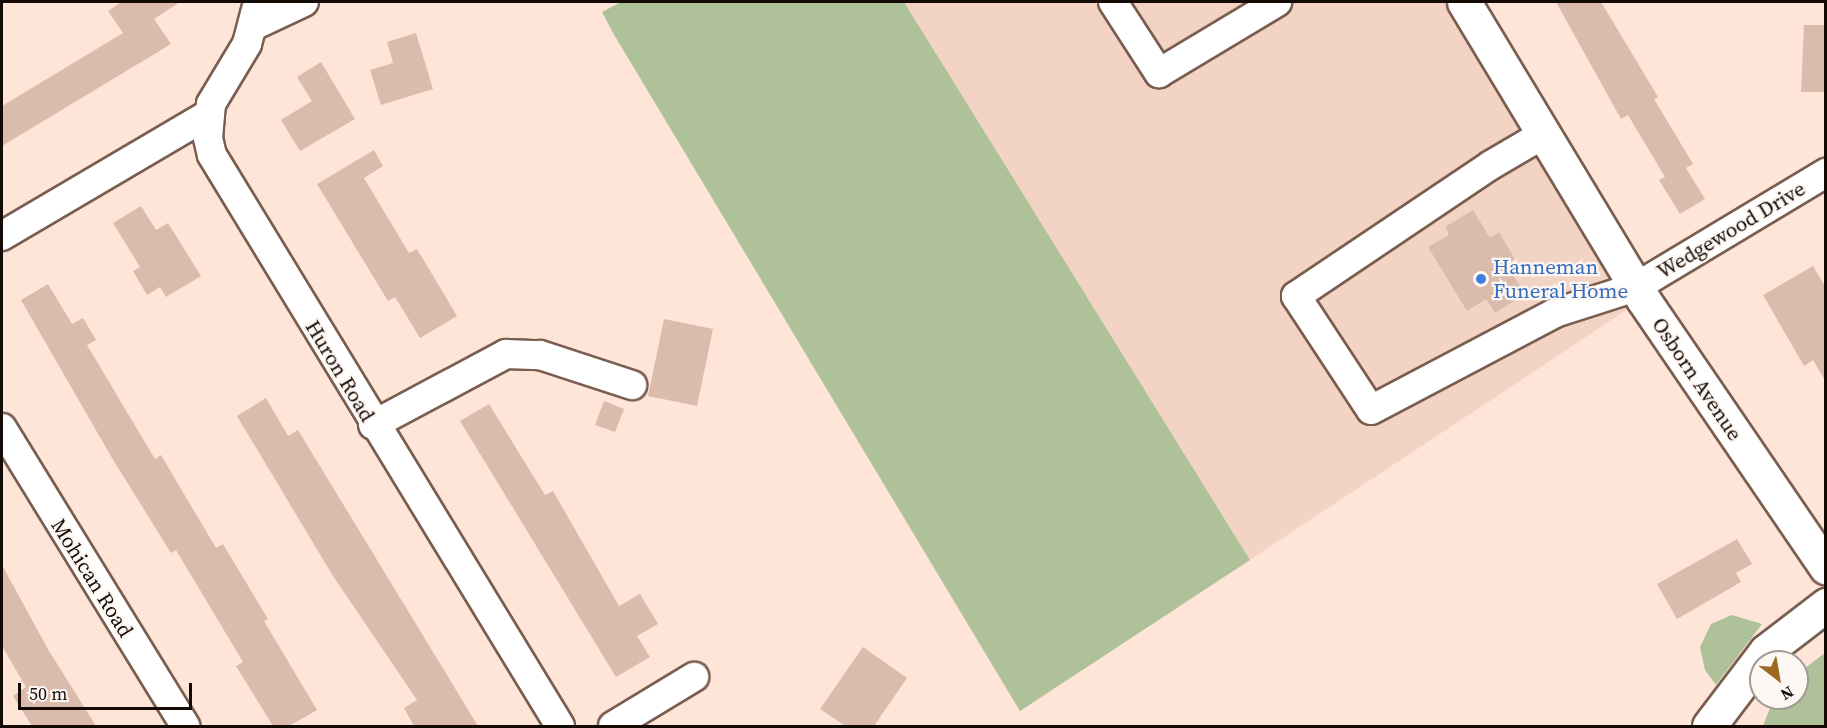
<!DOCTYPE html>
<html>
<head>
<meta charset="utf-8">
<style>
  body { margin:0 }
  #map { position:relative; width:1827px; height:728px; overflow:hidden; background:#ffe5d8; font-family:"Source Serif 4",serif }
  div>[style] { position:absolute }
  .built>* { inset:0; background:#f3d4c4 }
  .green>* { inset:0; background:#aec198 }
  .building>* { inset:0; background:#dabbac }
  .roads { filter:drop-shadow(2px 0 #795e50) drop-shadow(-2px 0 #795e50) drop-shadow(0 2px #795e50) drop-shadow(0 -2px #795e50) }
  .minor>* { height:28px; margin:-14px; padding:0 14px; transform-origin:14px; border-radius:14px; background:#fff }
  .major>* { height:33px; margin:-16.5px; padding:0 16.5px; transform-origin:16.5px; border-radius:16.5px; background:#fff }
  .dots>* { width:16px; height:16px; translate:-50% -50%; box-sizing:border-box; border:3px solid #fdf7f3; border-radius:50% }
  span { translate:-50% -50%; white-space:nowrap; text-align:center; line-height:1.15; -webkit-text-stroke:4.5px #fdf7f3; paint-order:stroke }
  .street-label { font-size:21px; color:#150b06 }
  .shop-label { font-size:21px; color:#366cbe }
  .left { translate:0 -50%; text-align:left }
  .frame { position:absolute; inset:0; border:3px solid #150b06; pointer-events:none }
  .north { position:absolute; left:1749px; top:650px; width:60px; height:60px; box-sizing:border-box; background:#fdf7f3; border:2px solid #a09994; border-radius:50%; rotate:149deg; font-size:16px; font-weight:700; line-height:24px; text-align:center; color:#150b06 }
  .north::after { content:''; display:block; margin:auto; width:21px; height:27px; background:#9d6920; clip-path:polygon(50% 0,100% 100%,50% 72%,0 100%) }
  .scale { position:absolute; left:18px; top:683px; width:174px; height:27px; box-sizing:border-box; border:3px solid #150b06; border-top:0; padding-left:8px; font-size:18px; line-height:21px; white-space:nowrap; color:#150b06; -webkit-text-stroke:4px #fdf7f3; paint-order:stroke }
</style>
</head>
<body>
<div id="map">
  <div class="built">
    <div style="clip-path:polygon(904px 2px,1464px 2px,1643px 299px,1250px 560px)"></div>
  </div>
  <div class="green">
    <div style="clip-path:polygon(621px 2px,904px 2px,1250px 560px,1020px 711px,613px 33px,602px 12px)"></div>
    <div style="clip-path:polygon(1732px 615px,1762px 624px,1716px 685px,1705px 670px,1700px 647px,1711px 624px)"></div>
    <div style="clip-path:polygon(1825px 653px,1825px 726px,1763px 726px,1774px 698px,1797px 698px,1797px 674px)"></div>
  </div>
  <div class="building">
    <div style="clip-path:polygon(121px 2px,180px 2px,154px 19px,171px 44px,2px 146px,2px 106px,123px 33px,108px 11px)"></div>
    <div style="clip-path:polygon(1556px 2px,1601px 2px,1658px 97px,1654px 99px,1693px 164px,1686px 168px,1705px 199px,1680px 214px,1659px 180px,1665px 177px,1628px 115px,1621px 119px)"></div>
    <div style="clip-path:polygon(1804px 25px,1826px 25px,1826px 92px,1801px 92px)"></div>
    <div style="clip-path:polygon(416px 33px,433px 89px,381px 105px,370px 70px,393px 63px,387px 42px)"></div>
    <div style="clip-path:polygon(321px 62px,355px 119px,300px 151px,281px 120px,312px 101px,297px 77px)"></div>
    <div style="clip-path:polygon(374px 150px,383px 166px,364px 178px,409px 253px,417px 249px,457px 316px,420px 338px,395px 297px,388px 301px,317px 184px)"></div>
    <div style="clip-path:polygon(141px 206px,156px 230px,168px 223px,201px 276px,166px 297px,160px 287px,147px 295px,133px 271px,140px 267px,113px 223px)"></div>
    <div style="clip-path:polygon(1473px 210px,1490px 238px,1499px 232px,1515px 259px,1506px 264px,1525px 294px,1495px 313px,1486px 299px,1467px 311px,1428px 247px,1449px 235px,1445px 227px)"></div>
    <div style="clip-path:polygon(1813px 266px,1826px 288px,1826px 382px,1813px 360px,1804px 366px,1763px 295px)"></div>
    <div style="clip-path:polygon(48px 284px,72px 324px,83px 318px,96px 340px,87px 345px,155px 459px,161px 455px,216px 548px,223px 544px,268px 619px,264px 621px,317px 710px,289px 726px,273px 726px,236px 666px,243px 662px,176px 550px,171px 553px,112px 458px,21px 300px)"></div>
    <div style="clip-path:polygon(664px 319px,713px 329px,697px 406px,648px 396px)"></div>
    <div style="clip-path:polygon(266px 398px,288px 436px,298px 430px,478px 726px,414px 726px,404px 708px,417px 700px,333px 576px,237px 416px)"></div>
    <div style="clip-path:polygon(604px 401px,624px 409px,615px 432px,595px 425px)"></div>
    <div style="clip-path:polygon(489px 404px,545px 495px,553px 491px,619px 606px,640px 594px,658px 624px,637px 636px,650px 657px,616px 677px,460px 421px)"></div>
    <div style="clip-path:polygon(1737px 539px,1752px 564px,1736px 573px,1741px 582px,1677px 619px,1657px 584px)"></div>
    <div style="clip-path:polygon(2px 565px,49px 651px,96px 726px,32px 726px,13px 696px,26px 687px,2px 646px)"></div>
    <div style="clip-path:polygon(863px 647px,907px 678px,874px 726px,845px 726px,820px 709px)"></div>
  </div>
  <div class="roads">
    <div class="minor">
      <div style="left:258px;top:2px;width:43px;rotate:104.7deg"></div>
      <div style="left:247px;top:44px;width:70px;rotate:121deg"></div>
      <div style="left:211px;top:104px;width:34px;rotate:95deg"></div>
      <div style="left:208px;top:138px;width:17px;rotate:77deg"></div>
      <div style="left:212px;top:155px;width:669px;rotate:58.64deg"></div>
      <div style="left:1113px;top:2px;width:85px;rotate:57.1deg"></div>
      <div style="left:1159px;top:73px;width:138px;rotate:-31deg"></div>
      <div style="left:255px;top:25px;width:54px;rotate:-25.1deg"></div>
      <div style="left:1544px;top:134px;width:61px;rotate:149.7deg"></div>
      <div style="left:1491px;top:165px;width:235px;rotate:146.1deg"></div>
      <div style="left:1296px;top:296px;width:136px;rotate:56.7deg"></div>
      <div style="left:1371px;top:410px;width:208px;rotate:-27.8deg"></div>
      <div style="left:1555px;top:313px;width:85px;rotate:-17.8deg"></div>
      <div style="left:1636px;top:287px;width:222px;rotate:-31deg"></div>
      <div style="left:2px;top:236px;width:240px;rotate:-30.5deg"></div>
      <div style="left:373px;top:425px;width:151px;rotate:-28.1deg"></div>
      <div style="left:506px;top:354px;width:34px;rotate:2deg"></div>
      <div style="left:540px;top:355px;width:97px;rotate:18.1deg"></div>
      <div style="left:2px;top:428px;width:350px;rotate:58.4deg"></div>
      <div style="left:613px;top:726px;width:95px;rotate:-31.2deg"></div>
    </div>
    <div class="major">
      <div style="left:1464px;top:2px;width:347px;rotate:58.9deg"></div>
      <div style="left:1643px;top:299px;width:325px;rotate:55.7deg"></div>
      <div style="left:1709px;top:726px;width:94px;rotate:-52.8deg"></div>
      <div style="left:1766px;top:651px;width:76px;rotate:-37.5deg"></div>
    </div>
  </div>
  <div class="dots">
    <div style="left:1481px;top:279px;background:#3f7fe0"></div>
  </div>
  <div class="street-label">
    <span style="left:1731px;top:230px;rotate:-31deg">Wedgewood Drive</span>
    <span style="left:340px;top:371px;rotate:59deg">Huron Road</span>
    <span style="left:1697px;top:379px;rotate:56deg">Osborn Avenue</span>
    <span style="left:92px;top:578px;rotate:58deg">Mohican Road</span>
  </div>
  <div class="shop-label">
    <span class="left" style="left:1493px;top:279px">Hanneman<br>Funeral Home</span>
  </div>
  <div class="frame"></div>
  <div class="north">N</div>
  <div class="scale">50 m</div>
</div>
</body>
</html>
